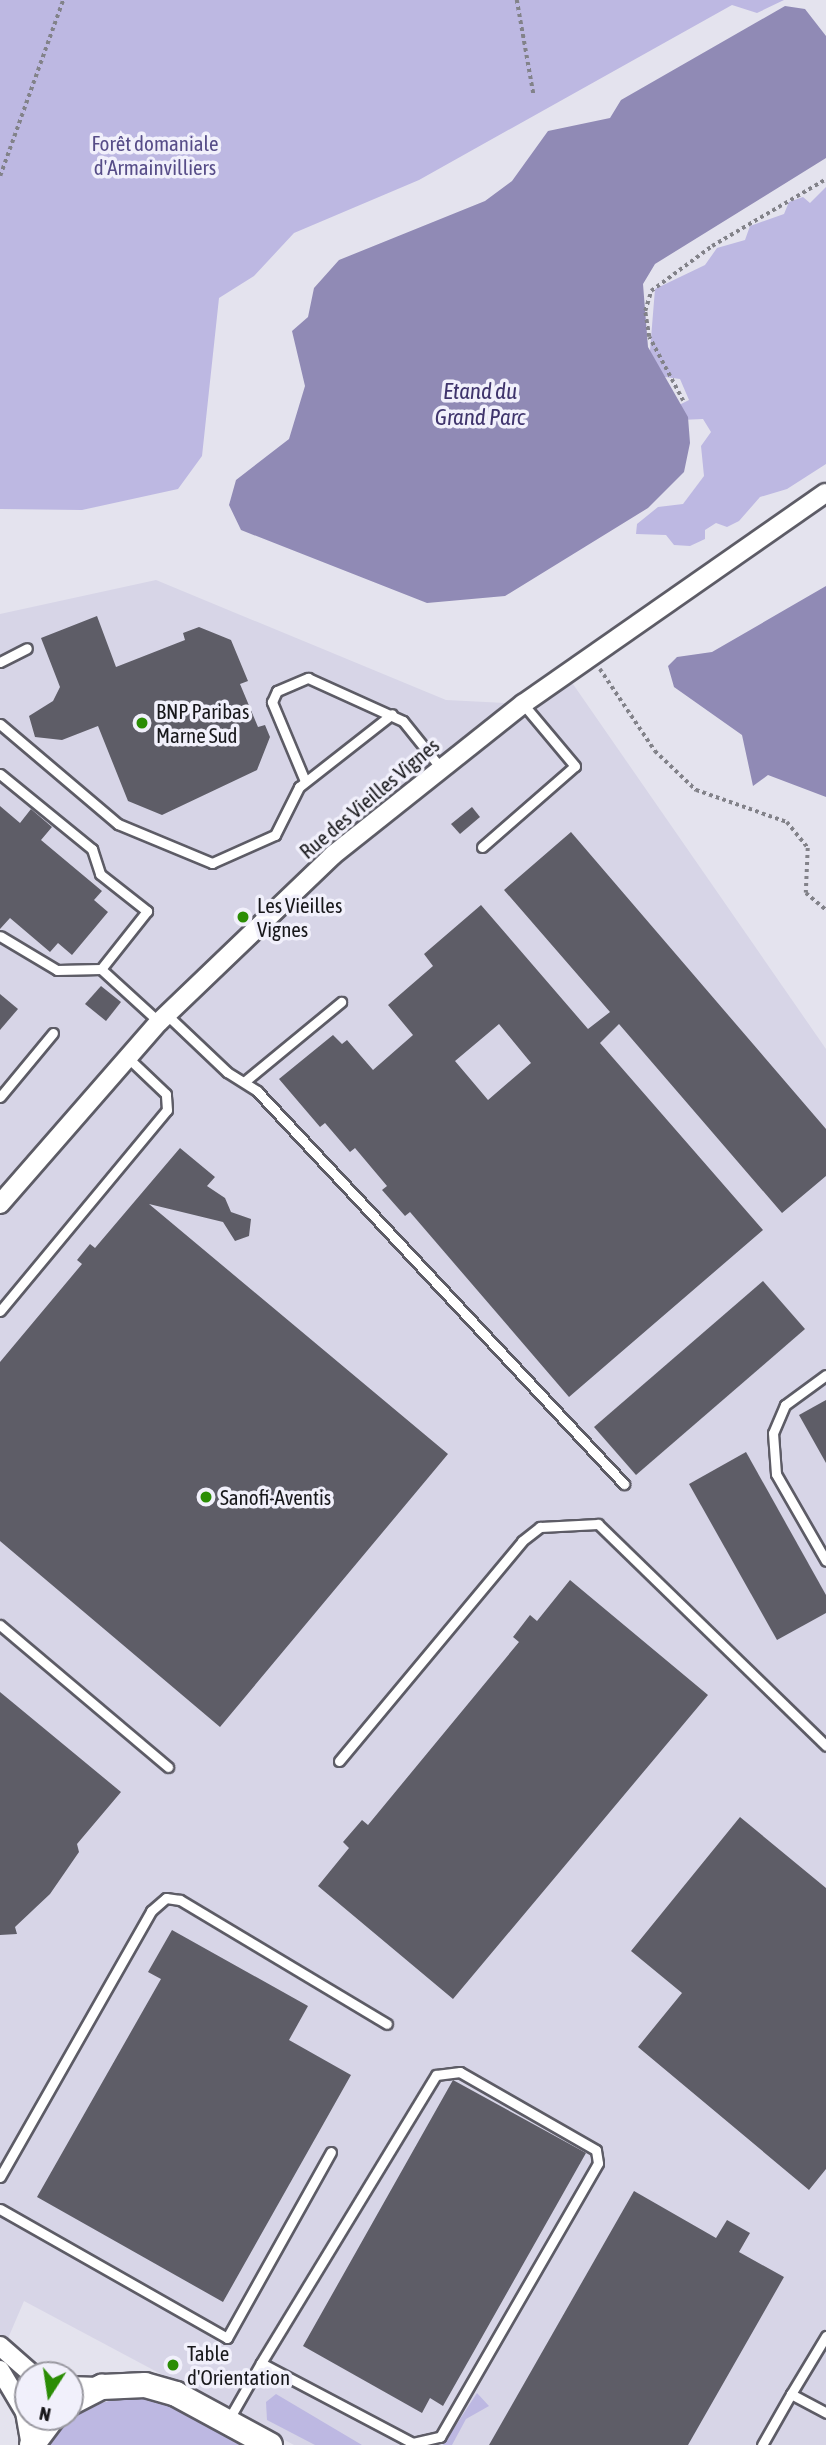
<!DOCTYPE html>
<html>
<head>
<meta charset="utf-8">
<style>
  body { margin:0 }
  #map { position:relative; width:826px; height:2445px; overflow:hidden; background:#e4e3ee; font-family:"Asap Condensed",sans-serif }
  div>[style] { position:absolute }
  .built>* { inset:0; background:#d7d5e7 }
  .green>* { inset:0; background:#bdb8e2 }
  .water>* { inset:0; background:#908ab5 }
  .building>* { inset:0; background:#5e5d67 }
  .path>* { height:3.5px; margin-top:-1.75px; transform-origin:0; background:repeating-linear-gradient(90deg,#828289 0 3.5px,transparent 0 7px) }
  .roads { filter:drop-shadow(2px 0 #5d5c66) drop-shadow(-2px 0 #5d5c66) drop-shadow(0 2px #5d5c66) drop-shadow(0 -2px #5d5c66) }
  .lane>* { height:9px; margin:-4.5px; padding:0 4.5px; transform-origin:4.5px; border-radius:4.5px; background:#fff }
  .street>* { height:18px; margin:-9px; padding:0 9px; transform-origin:9px; border-radius:9px; background:#fff }
  .secondary>* { height:24px; margin:-12px; padding:0 12px; transform-origin:12px; border-radius:12px; background:#fff }
  .dots>* { width:19px; height:19px; translate:-50% -50%; box-sizing:border-box; border:4px solid #f1f0fb; border-radius:50% }
  span { translate:-50% -50%; white-space:nowrap; text-align:center; line-height:1.15; -webkit-text-stroke:7px #f1f0fb; paint-order:stroke }
  .park-label { font-size:21px; color:#574d88 }
  .poi-label { font-size:21px; color:#17171a }
  .left { translate:0 -50%; text-align:left }
  .street-label { font-size:21px; color:#17171a }
  .water-label { font-size:23px; color:#3f346c; font-style:italic }
  .north { position:absolute; left:14px; top:2361px; width:70px; height:70px; box-sizing:border-box; background:#f1f0fb; border:2px solid #9a99a1; border-radius:50%; rotate:192deg; font-size:19px; font-weight:700; line-height:28px; text-align:center; color:#17171a }
  .north::after { content:''; display:block; margin:auto; width:24px; height:32px; background:#2b8d05; clip-path:polygon(50% 0,100% 100%,50% 72%,0 100%) }
</style>
</head>
<body>
<div id="map">
  <div class="built">
    <div style="clip-path:polygon(156px 580px,446px 700px,523px 704px,566px 674px,826px 1049px,826px 2445px,294px 2445px,24px 2301px,0 2357px,0 614px)"></div>
  </div>
  <div class="green">
    <div style="clip-path:polygon(0 0,784px 0,757px 13px,732px 5px,419px 180px,294px 233px,254px 276px,219px 298px,202px 456px,178px 489px,82px 510px,0 509px)"></div>
    <div style="clip-path:polygon(826px 187px,826px 464px,787px 489px,760px 497px,739px 521px,727px 527px,716px 523px,705px 530px,705px 539px,690px 546px,674px 545px,666px 535px,636px 534px,637px 524px,658px 507px,683px 504px,704px 476px,701px 446px,711px 432px,703px 419px,680px 420px,677px 406px,689px 400px,680px 379px,658px 376px,649px 363px,655px 289px,705px 265px,717px 248px,745px 240px,750px 226px,784px 214px,789px 202px,803px 197px,810px 203px)"></div>
    <div style="clip-path:polygon(477px 2393px,489px 2406px,466px 2419px,452px 2445px,443px 2445px)"></div>
    <div style="clip-path:polygon(276px 2394px,362px 2445px,315px 2445px,267px 2420px,266px 2402px)"></div>
    <div style="clip-path:polygon(127px 2396px,180px 2405px,249px 2445px,44px 2445px,83px 2408px)"></div>
  </div>
  <div class="water">
    <div style="clip-path:polygon(785px 6px,805px 9px,826px 36px,826px 158px,655px 264px,643px 284px,648px 347px,688px 417px,690px 443px,684px 472px,648px 508px,505px 596px,427px 603px,241px 530px,229px 505px,236px 480px,289px 439px,305px 386px,292px 331px,308px 317px,314px 288px,339px 260px,485px 201px,512px 181px,548px 131px,610px 118px,621px 100px)"></div>
    <div style="clip-path:polygon(826px 586px,826px 797px,768px 775px,753px 786px,742px 735px,674px 687px,668px 666px,677px 657px,712px 652px)"></div>
  </div>
  <div class="building">
    <div style="clip-path:polygon(97px 616px,116px 667px,185px 640px,183px 633px,199px 627px,231px 640px,248px 681px,240px 684px,258px 727px,265px 725px,270px 737px,257px 770px,162px 815px,128px 801px,98px 726px,62px 740px,35px 737px,29px 716px,53px 701px,60px 687px,41px 638px)"></div>
    <div style="clip-path:polygon(0 806px,20px 823px,31px 809px,52px 827px,41px 840px,102px 891px,94px 900px,108px 912px,72px 955px,58px 943px,50px 952px,10px 918px,0 929px)"></div>
    <div style="clip-path:polygon(472px 807px,480px 817px,460px 834px,451px 824px)"></div>
    <div style="clip-path:polygon(evenodd,571px 832px,826px 1129px,826px 1176px,782px 1213px,619px 1024px,600px 1043px,763px 1230px,569px 1397px,410px 1212px,405px 1216px,382px 1190px,387px 1186px,355px 1148px,350px 1152px,325px 1123px,320px 1127px,279px 1079px,333px 1035px,342px 1044px,347px 1040px,373px 1070px,413px 1035px,388px 1005px,433px 966px,424px 954px,481px 905px,588px 1029px,610px 1012px,504px 890px,571px 832px,499px 1024px,531px 1063px,488px 1100px,455px 1061px,499px 1024px)"></div>
    <div style="clip-path:polygon(101px 986px,121px 1002px,106px 1021px,85px 1004px)"></div>
    <div style="clip-path:polygon(0 994px,18px 1009px,0 1030px)"></div>
    <div style="clip-path:polygon(180px 1148px,215px 1177px,207px 1186px,225px 1198px,231px 1212px,251px 1219px,249px 1236px,235px 1241px,223px 1222px,149px 1204px,448px 1454px,220px 1727px,0 1541px,0 1362px,82px 1264px,77px 1260px,90px 1244px,95px 1248px)"></div>
    <div style="clip-path:polygon(763px 1281px,805px 1329px,636px 1475px,594px 1427px)"></div>
    <div style="clip-path:polygon(826px 1400px,826px 1463px,799px 1415px)"></div>
    <div style="clip-path:polygon(746px 1452px,826px 1595px,826px 1613px,777px 1640px,689px 1484px)"></div>
    <div style="clip-path:polygon(570px 1580px,708px 1695px,453px 1999px,318px 1886px,349px 1848px,343px 1842px,362px 1820px,368px 1825px,519px 1642px,513px 1637px,530px 1615px,537px 1621px)"></div>
    <div style="clip-path:polygon(0 1692px,121px 1792px,77px 1844px,79px 1852px,50px 1894px,15px 1927px,17px 1934px,0 1935px)"></div>
    <div style="clip-path:polygon(740px 1817px,826px 1888px,826px 2169px,809px 2190px,638px 2047px,682px 1993px,631px 1951px)"></div>
    <div style="clip-path:polygon(172px 1930px,308px 2006px,289px 2040px,351px 2075px,223px 2302px,37px 2197px,161px 1979px,148px 1972px)"></div>
    <div style="clip-path:polygon(453px 2080px,586px 2153px,443px 2406px,430px 2398px,422px 2413px,303px 2346px)"></div>
    <div style="clip-path:polygon(634px 2191px,716px 2238px,727px 2220px,750px 2233px,739px 2252px,784px 2277px,688px 2445px,489px 2445px)"></div>
  </div>
  <div class="path">
    <div style="left:517px;top:0;width:97px;rotate:80deg"></div>
    <div style="left:0;top:176px;width:187px;rotate:-70.3deg"></div>
    <div style="left:683px;top:401px;width:72px;rotate:-118deg"></div>
    <div style="left:649px;top:337px;width:26px;rotate:-99deg"></div>
    <div style="left:645px;top:311px;width:21px;rotate:-73deg"></div>
    <div style="left:651px;top:291px;width:76px;rotate:-36.4deg"></div>
    <div style="left:712px;top:246px;width:132px;rotate:-30.4deg"></div>
    <div style="left:600px;top:669px;width:99px;rotate:56.1deg"></div>
    <div style="left:655px;top:751px;width:57px;rotate:43.6deg"></div>
    <div style="left:696px;top:790px;width:96px;rotate:19.4deg"></div>
    <div style="left:787px;top:822px;width:33px;rotate:51deg"></div>
    <div style="left:808px;top:848px;width:45px;rotate:92.5deg"></div>
    <div style="left:806px;top:893px;width:26px;rotate:40deg"></div>
  </div>
  <div class="roads">
    <div class="lane">
      <div style="left:0;top:662px;width:30px;rotate:-27deg"></div>
      <div style="left:0;top:724px;width:155px;rotate:40.3deg"></div>
      <div style="left:118px;top:824px;width:102px;rotate:22.5deg"></div>
      <div style="left:212px;top:863px;width:69px;rotate:-24deg"></div>
      <div style="left:275px;top:835px;width:54px;rotate:-63.4deg"></div>
      <div style="left:299px;top:787px;width:118px;rotate:-38.1deg"></div>
      <div style="left:0;top:774px;width:119px;rotate:39.2deg"></div>
      <div style="left:92px;top:849px;width:26px;rotate:72deg"></div>
      <div style="left:100px;top:874px;width:60px;rotate:38.2deg"></div>
      <div style="left:147px;top:911px;width:74px;rotate:128.4deg"></div>
      <div style="left:101px;top:969px;width:44px;rotate:178.7deg"></div>
      <div style="left:57px;top:970px;width:66px;rotate:-149.2deg"></div>
      <div style="left:305px;top:781px;width:86px;rotate:-112.7deg"></div>
      <div style="left:272px;top:702px;width:12px;rotate:-66deg"></div>
      <div style="left:277px;top:691px;width:34px;rotate:-23deg"></div>
      <div style="left:308px;top:678px;width:104px;rotate:24.4deg"></div>
      <div style="left:403px;top:721px;width:59px;rotate:51.2deg"></div>
      <div style="left:482px;top:847px;width:123px;rotate:-41.1deg"></div>
      <div style="left:575px;top:766px;width:81px;rotate:-130deg"></div>
      <div style="left:101px;top:969px;width:79px;rotate:42.4deg"></div>
      <div style="left:167px;top:1015px;width:83px;rotate:43.5deg"></div>
      <div style="left:227px;top:1072px;width:36px;rotate:32deg"></div>
      <div style="left:257px;top:1091px;width:538px;rotate:46.96deg"></div>
      <div style="left:244px;top:1082px;width:126px;rotate:-39.5deg"></div>
      <div style="left:0;top:1097px;width:83px;rotate:-50.4deg"></div>
      <div style="left:0;top:1311px;width:261px;rotate:-50.3deg"></div>
      <div style="left:167px;top:1110px;width:16px;rotate:-94deg"></div>
      <div style="left:166px;top:1094px;width:54px;rotate:-136.5deg"></div>
      <div style="left:826px;top:1375px;width:51px;rotate:143.8deg"></div>
      <div style="left:785px;top:1405px;width:30px;rotate:113deg"></div>
      <div style="left:773px;top:1433px;width:41px;rotate:85.8deg"></div>
      <div style="left:776px;top:1474px;width:100px;rotate:60.1deg"></div>
      <div style="left:0;top:1625px;width:220px;rotate:40.2deg"></div>
      <div style="left:339px;top:1761px;width:286px;rotate:-50.2deg"></div>
      <div style="left:522px;top:1541px;width:23px;rotate:-38deg"></div>
      <div style="left:540px;top:1527px;width:58px;rotate:-3deg"></div>
      <div style="left:598px;top:1524px;width:318px;rotate:44.2deg"></div>
      <div style="left:0;top:2177px;width:306px;rotate:-60.4deg"></div>
      <div style="left:151px;top:1911px;width:20px;rotate:-41deg"></div>
      <div style="left:166px;top:1898px;width:14px;rotate:8deg"></div>
      <div style="left:180px;top:1900px;width:241px;rotate:30.9deg"></div>
      <div style="left:0;top:2209px;width:261px;rotate:29.6deg"></div>
      <div style="left:227px;top:2338px;width:213px;rotate:-60.8deg"></div>
      <div style="left:791px;top:2394px;width:68px;rotate:-58.9deg"></div>
      <div style="left:229px;top:2419px;width:64px;rotate:-60.3deg"></div>
      <div style="left:261px;top:2363px;width:172px;rotate:27.8deg"></div>
      <div style="left:413px;top:2443px;width:28px;rotate:-13deg"></div>
      <div style="left:440px;top:2437px;width:316px;rotate:-60deg"></div>
      <div style="left:598px;top:2163px;width:13px;rotate:-99deg"></div>
      <div style="left:596px;top:2150px;width:157px;rotate:-150.2deg"></div>
      <div style="left:460px;top:2072px;width:24px;rotate:173deg"></div>
      <div style="left:436px;top:2075px;width:337px;rotate:121.3deg"></div>
      <div style="left:762px;top:2445px;width:59px;rotate:-60.4deg"></div>
      <div style="left:791px;top:2394px;width:40px;rotate:28deg"></div>
    </div>
    <div class="street">
      <div style="left:0;top:1204px;width:242px;rotate:-48.9deg"></div>
      <div style="left:159px;top:1022px;width:241px;rotate:-43.8deg"></div>
      <div style="left:333px;top:855px;width:243px;rotate:-38.5deg"></div>
      <div style="left:523px;top:704px;width:369px;rotate:-34.9deg"></div>
      <div style="left:0;top:2346px;width:44px;rotate:41.3deg"></div>
      <div style="left:0;top:2370px;width:49px;rotate:59.2deg"></div>
      <div style="left:25px;top:2412px;width:34px;rotate:80deg"></div>
      <div style="left:70px;top:2386px;width:28px;rotate:2deg"></div>
    </div>
    <div class="secondary">
      <div style="left:70px;top:2403px;width:36px;rotate:-27deg"></div>
      <div style="left:102px;top:2387px;width:43px;rotate:-2.7deg"></div>
      <div style="left:145px;top:2385px;width:32px;rotate:16deg"></div>
      <div style="left:176px;top:2394px;width:107px;rotate:28.5deg"></div>
      <div style="left:32px;top:2445px;width:35px;rotate:-53deg"></div>
    </div>
  </div>
  <div class="dots">
    <div style="left:142px;top:723px;background:#2b8d05"></div>
    <div style="left:243px;top:917px;background:#2b8d05"></div>
    <div style="left:206px;top:1497px;background:#2b8d05"></div>
    <div style="left:173px;top:2365px;background:#2b8d05"></div>
  </div>
  <div class="park-label">
    <span style="left:155px;top:155px">Forêt domaniale<br>d'Armainvilliers</span>
  </div>
  <div class="poi-label">
    <span class="left" style="left:156px;top:723px">BNP Paribas<br>Marne Sud</span>
    <span class="left" style="left:257px;top:917px">Les Vieilles<br>Vignes</span>
    <span class="left" style="left:220px;top:1497px">Sanofi-Aventis</span>
    <span class="left" style="left:187px;top:2365px">Table<br>d'Orientation</span>
  </div>
  <div class="street-label">
    <span style="left:369px;top:798px;rotate:-40deg">Rue des Vieilles Vignes</span>
  </div>
  <div class="water-label">
    <span style="left:480px;top:404px">Etand du<br>Grand Parc</span>
  </div>
  <div class="north">N</div>
</div>
</body>
</html>
